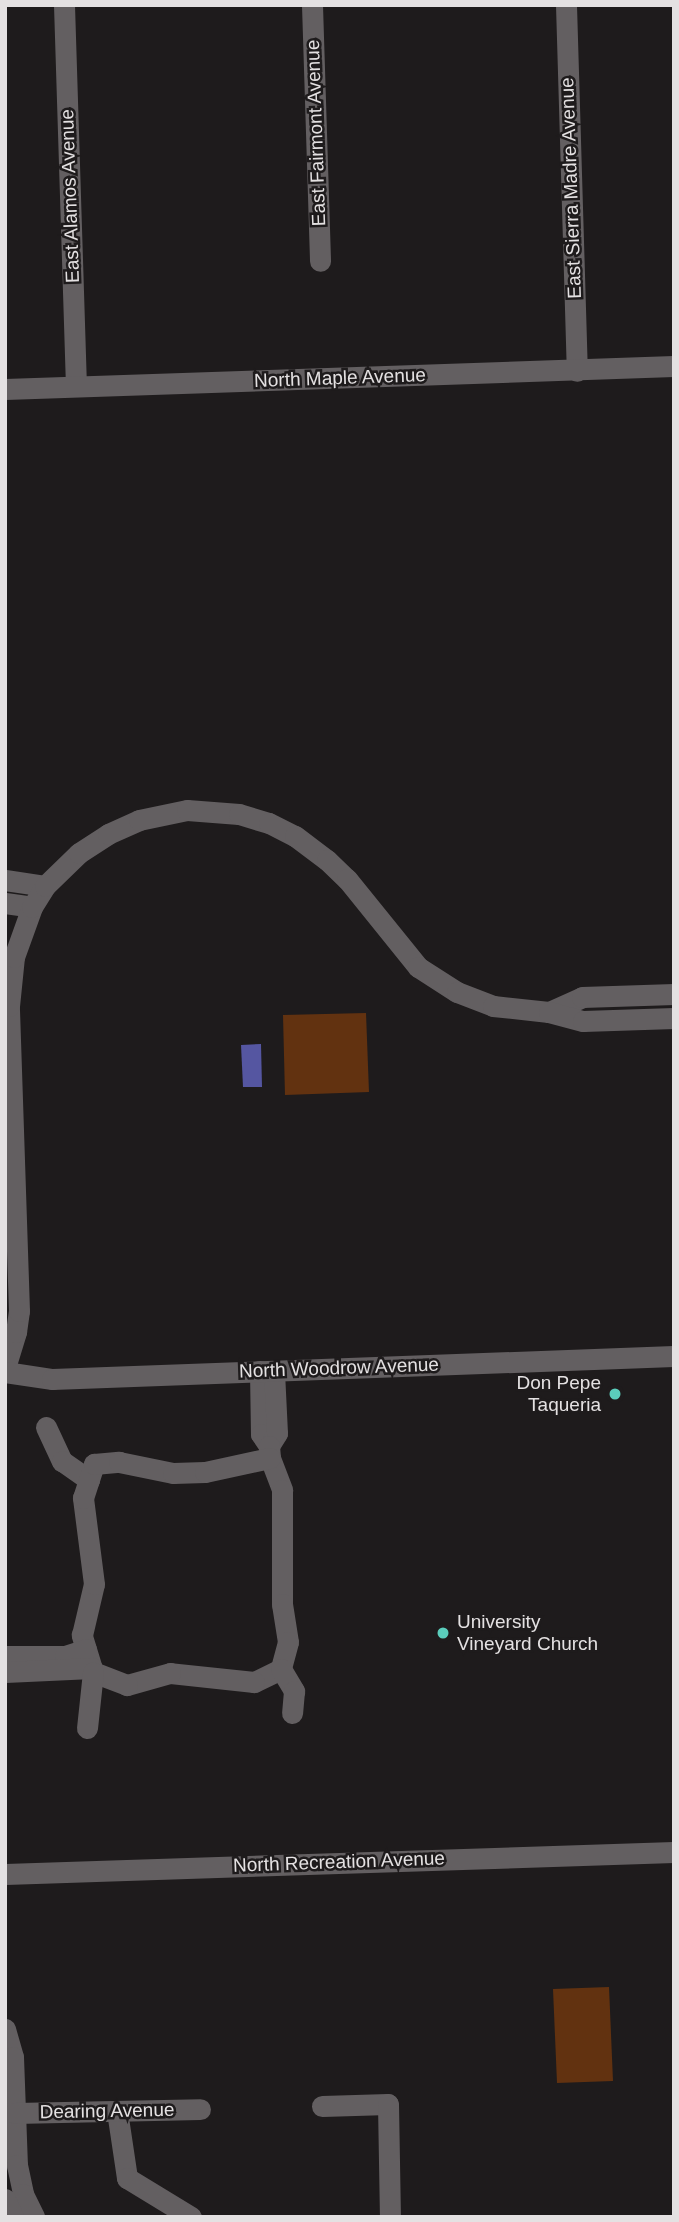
<!DOCTYPE html>
<html>
<head>
<meta charset="utf-8">
<style>
  body { margin:0 }
  #map { position:relative; width:679px; height:2222px; overflow:hidden; background:#1e1b1c; font-family:Arial,sans-serif }
  div>[style] { position:absolute }
  .green>* { inset:0; background:#623210 }
  .water>* { inset:0; background:#5556a1 }
  .minor>* { height:21px; margin:-10.5px; padding:0 10.5px; transform-origin:10.5px; border-radius:10.5px; background:#635f61 }
  .dots>* { width:19px; height:19px; translate:-50% -50%; box-sizing:border-box; border:4px solid #1e1b1c; border-radius:50% }
  span { translate:-50% -50%; white-space:nowrap; text-align:center; line-height:1.15; -webkit-text-stroke:5px #1e1b1c; paint-order:stroke }
  .street-label { font-size:19px; color:#e4e1e2 }
  .poi-label { font-size:19px; color:#e4e1e2 }
  .right { translate:-100% -50%; text-align:right }
  .left { translate:0 -50%; text-align:left }
  .frame { position:absolute; inset:0; border:7px solid #e4e1e2; pointer-events:none }
</style>
</head>
<body>
<div id="map">
  <div class="green">
    <div style="clip-path:polygon(366px 1013px,369px 1092px,285px 1095px,283px 1015px)"></div>
    <div style="clip-path:polygon(609px 1987px,613px 2081px,557px 2083px,553px 1989px)"></div>
  </div>
  <div class="water">
    <div style="clip-path:polygon(261px 1044px,262px 1087px,243px 1087px,241px 1045px)"></div>
  </div>
  <div class="minor">
    <div style="left:64px;top:5px;width:381px;rotate:88.2deg"></div>
    <div style="left:312px;top:5px;width:256px;rotate:88.2deg"></div>
    <div style="left:566px;top:5px;width:366px;rotate:88.3deg"></div>
    <div style="left:5px;top:389px;width:669px;rotate:-1.97deg"></div>
    <div style="left:5px;top:880px;width:40px;rotate:8.5deg"></div>
    <div style="left:5px;top:903px;width:27px;rotate:8deg"></div>
    <div style="left:549px;top:1012px;width:36px;rotate:-24deg"></div>
    <div style="left:582px;top:997px;width:92px;rotate:-1.9deg"></div>
    <div style="left:5px;top:1368px;width:38px;rotate:-73deg"></div>
    <div style="left:16px;top:1332px;width:21px;rotate:-82deg"></div>
    <div style="left:19px;top:1311px;width:305px;rotate:-91.9deg"></div>
    <div style="left:9px;top:1006px;width:49px;rotate:-84.2deg"></div>
    <div style="left:14px;top:957px;width:53px;rotate:-70.2deg"></div>
    <div style="left:32px;top:907px;width:25px;rotate:-58deg"></div>
    <div style="left:45px;top:886px;width:47px;rotate:-44.1deg"></div>
    <div style="left:79px;top:853px;width:35px;rotate:-33deg"></div>
    <div style="left:108px;top:834px;width:34px;rotate:-24deg"></div>
    <div style="left:139px;top:820px;width:49px;rotate:-11.8deg"></div>
    <div style="left:187px;top:810px;width:52px;rotate:4.4deg"></div>
    <div style="left:239px;top:814px;width:31px;rotate:17deg"></div>
    <div style="left:269px;top:823px;width:29px;rotate:27deg"></div>
    <div style="left:295px;top:836px;width:40px;rotate:37deg"></div>
    <div style="left:327px;top:860px;width:28px;rotate:44deg"></div>
    <div style="left:347px;top:879px;width:113px;rotate:51.1deg"></div>
    <div style="left:418px;top:967px;width:46px;rotate:32.7deg"></div>
    <div style="left:457px;top:992px;width:39px;rotate:21deg"></div>
    <div style="left:493px;top:1006px;width:56px;rotate:6.1deg"></div>
    <div style="left:549px;top:1012px;width:35px;rotate:15deg"></div>
    <div style="left:583px;top:1021px;width:91px;rotate:-1.9deg"></div>
    <div style="left:260px;top:1371px;width:63px;rotate:89.1deg"></div>
    <div style="left:261px;top:1434px;width:14px;rotate:56deg"></div>
    <div style="left:269px;top:1446px;width:15px;rotate:-58deg"></div>
    <div style="left:277px;top:1433px;width:62px;rotate:-92.8deg"></div>
    <div style="left:5px;top:1372px;width:48px;rotate:8.5deg"></div>
    <div style="left:52px;top:1379px;width:622px;rotate:-2.12deg"></div>
    <div style="left:46px;top:1427px;width:38px;rotate:65deg"></div>
    <div style="left:62px;top:1461px;width:33px;rotate:35deg"></div>
    <div style="left:269px;top:1446px;width:12px;rotate:85deg"></div>
    <div style="left:270px;top:1458px;width:34px;rotate:69deg"></div>
    <div style="left:282px;top:1490px;width:114px;rotate:90deg"></div>
    <div style="left:282px;top:1604px;width:38px;rotate:81deg"></div>
    <div style="left:288px;top:1642px;width:28px;rotate:105deg"></div>
    <div style="left:281px;top:1669px;width:30px;rotate:154deg"></div>
    <div style="left:254px;top:1682px;width:84px;rotate:-173.9deg"></div>
    <div style="left:170px;top:1673px;width:45px;rotate:164.4deg"></div>
    <div style="left:127px;top:1685px;width:36px;rotate:-159deg"></div>
    <div style="left:93px;top:1672px;width:39px;rotate:-107deg"></div>
    <div style="left:82px;top:1635px;width:52px;rotate:-76.8deg"></div>
    <div style="left:94px;top:1584px;width:87px;rotate:-97.3deg"></div>
    <div style="left:83px;top:1498px;width:36px;rotate:-72deg"></div>
    <div style="left:94px;top:1464px;width:25px;rotate:-5deg"></div>
    <div style="left:119px;top:1462px;width:55px;rotate:11.5deg"></div>
    <div style="left:173px;top:1473px;width:32px;rotate:-2deg"></div>
    <div style="left:205px;top:1472px;width:66px;rotate:-12.2deg"></div>
    <div style="left:5px;top:1656px;width:60px"></div>
    <div style="left:65px;top:1656px;width:22px;rotate:-18deg"></div>
    <div style="left:281px;top:1669px;width:26px;rotate:59deg"></div>
    <div style="left:294px;top:1691px;width:22px;rotate:95deg"></div>
    <div style="left:5px;top:1672px;width:87px;rotate:-2.6deg"></div>
    <div style="left:87px;top:1728px;width:56px;rotate:-83.9deg"></div>
    <div style="left:5px;top:1874px;width:669px;rotate:-1.88deg"></div>
    <div style="left:5px;top:2029px;width:29px;rotate:74deg"></div>
    <div style="left:13px;top:2057px;width:108px;rotate:87.9deg"></div>
    <div style="left:17px;top:2165px;width:30px;rotate:78deg"></div>
    <div style="left:23px;top:2194px;width:25px;rotate:64deg"></div>
    <div style="left:322px;top:2106px;width:66px;rotate:-1.7deg"></div>
    <div style="left:388px;top:2104px;width:113px;rotate:89deg"></div>
    <div style="left:117px;top:2111px;width:68px;rotate:81.5deg"></div>
    <div style="left:127px;top:2178px;width:75px;rotate:31.4deg"></div>
    <div style="left:15px;top:2113px;width:185px;rotate:-1.2deg"></div>
    <div style="left:5px;top:2199px;width:20px;rotate:66deg"></div>
  </div>
  <div class="dots">
    <div style="left:615px;top:1394px;background:#5bcebc"></div>
    <div style="left:443px;top:1633px;background:#5bcebc"></div>
  </div>
  <div class="street-label">
    <span style="left:316px;top:133px;rotate:-92deg">East Fairmont Avenue</span>
    <span style="left:571px;top:188px;rotate:-92deg">East Sierra Madre Avenue</span>
    <span style="left:70px;top:196px;rotate:-92deg">East Alamos Avenue</span>
    <span style="left:340px;top:378px;rotate:-2deg">North Maple Avenue</span>
    <span style="left:339px;top:1368px;rotate:-2deg">North Woodrow Avenue</span>
    <span style="left:339px;top:1862px;rotate:-2deg">North Recreation Avenue</span>
    <span style="left:107px;top:2111px;rotate:-1deg">Dearing Avenue</span>
  </div>
  <div class="poi-label">
    <span class="right" style="left:601px;top:1394px">Don Pepe<br>Taqueria</span>
    <span class="left" style="left:457px;top:1633px">University<br>Vineyard Church</span>
  </div>
  <div class="frame"></div>
</div>
</body>
</html>
